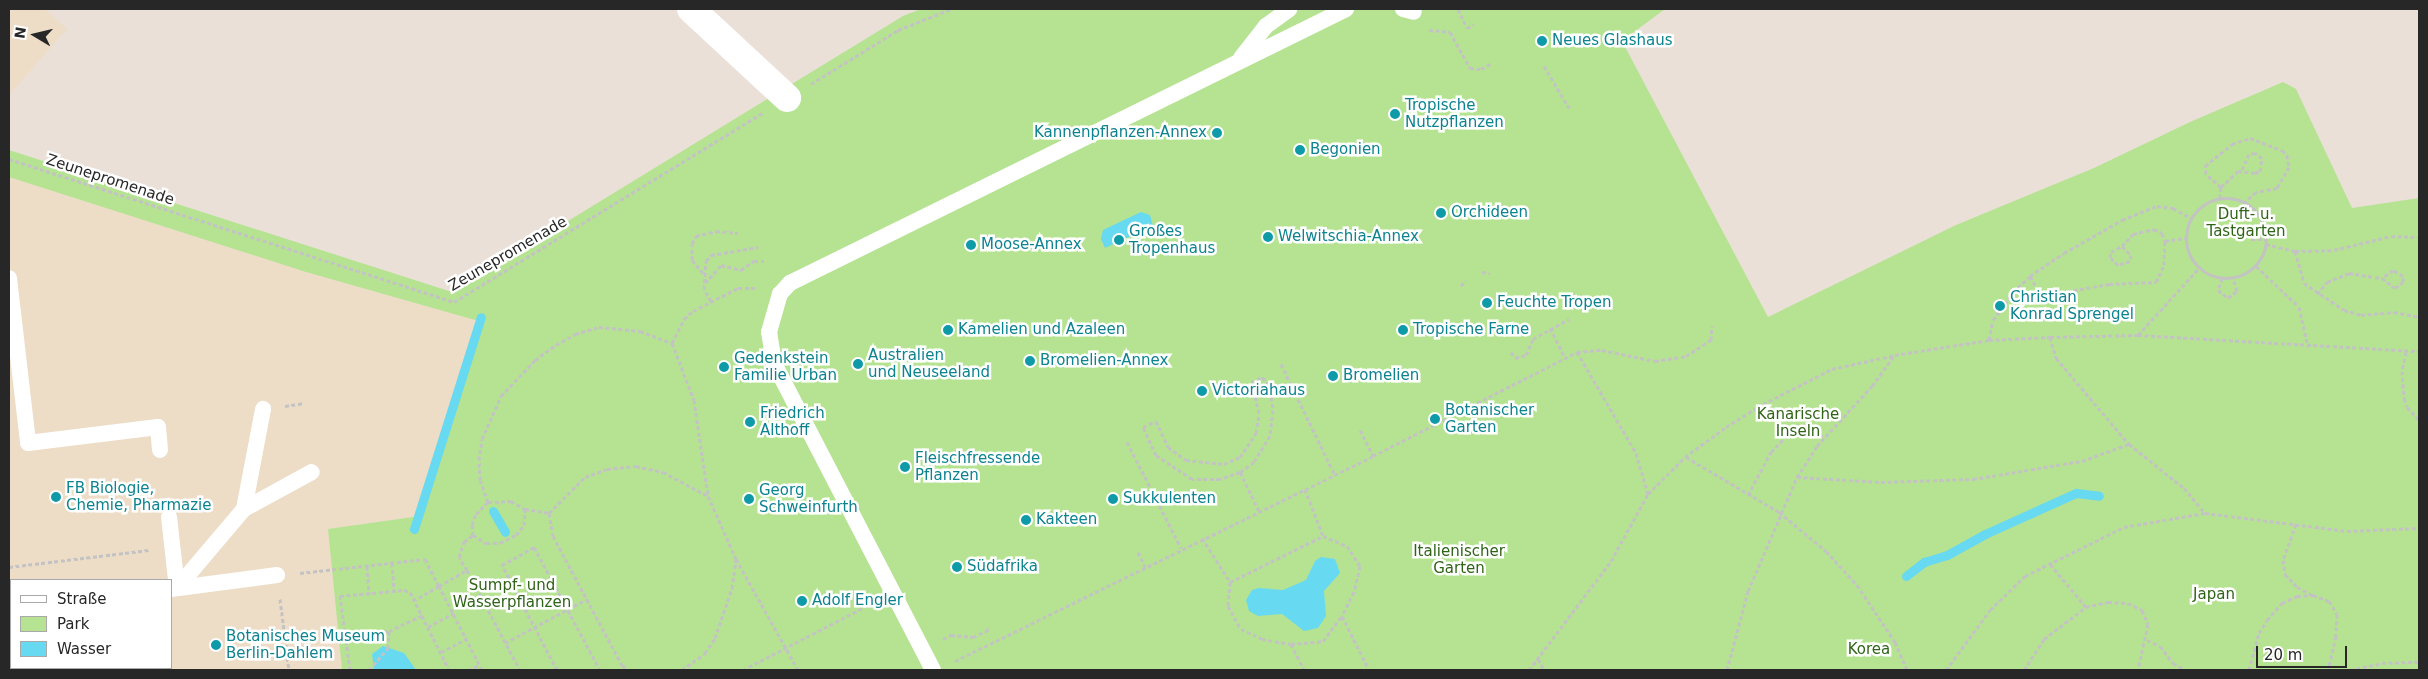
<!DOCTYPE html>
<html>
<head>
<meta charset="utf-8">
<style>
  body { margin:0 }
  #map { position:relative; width:2428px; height:679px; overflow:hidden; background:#eae0d8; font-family:"DejaVu Sans",sans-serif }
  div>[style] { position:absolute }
  .education>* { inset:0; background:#eddcc6 }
  .green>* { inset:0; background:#b6e392 }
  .water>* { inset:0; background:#67d9f0 }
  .stream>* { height:9px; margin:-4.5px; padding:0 4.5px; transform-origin:4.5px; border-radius:4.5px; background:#67d9f0 }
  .path>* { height:3px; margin-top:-1.5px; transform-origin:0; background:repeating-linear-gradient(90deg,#c3c3c3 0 4px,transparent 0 6.5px) }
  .path>.ring { margin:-1.5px; padding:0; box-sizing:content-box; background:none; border:3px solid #c3c3c3; border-radius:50% }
  .service>* { height:16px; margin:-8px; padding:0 8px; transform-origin:8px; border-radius:8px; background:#fff }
  .minor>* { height:28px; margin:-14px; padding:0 14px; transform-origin:14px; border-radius:14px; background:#fff }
  .dots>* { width:14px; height:14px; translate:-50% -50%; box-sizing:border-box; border:2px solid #fff; border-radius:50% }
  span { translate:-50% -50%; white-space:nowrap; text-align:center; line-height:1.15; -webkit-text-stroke:5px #fff; paint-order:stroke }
  .culture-label { font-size:15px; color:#0d838f }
  .left { translate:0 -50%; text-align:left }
  .right { translate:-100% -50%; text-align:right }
  .street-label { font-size:15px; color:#272727 }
  .park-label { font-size:15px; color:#2f6417 }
  .frame { position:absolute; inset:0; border:10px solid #272727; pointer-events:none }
  .legend { position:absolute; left:10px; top:579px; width:162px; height:90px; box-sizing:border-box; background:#fff; border:1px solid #a9a9a9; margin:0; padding:6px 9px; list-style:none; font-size:15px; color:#272727 }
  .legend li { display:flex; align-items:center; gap:10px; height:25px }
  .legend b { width:25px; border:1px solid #a9a9a9 }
  .north { position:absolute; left:10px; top:10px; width:50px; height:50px; -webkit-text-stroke:4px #fff; paint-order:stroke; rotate:279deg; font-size:14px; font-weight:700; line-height:20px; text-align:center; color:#272727 }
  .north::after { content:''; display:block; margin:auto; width:18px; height:22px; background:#272727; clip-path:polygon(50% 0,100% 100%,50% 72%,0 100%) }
  .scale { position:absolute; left:2256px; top:646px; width:91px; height:22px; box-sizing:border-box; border:2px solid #272727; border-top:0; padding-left:6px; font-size:15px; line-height:18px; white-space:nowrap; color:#272727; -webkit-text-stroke:4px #fff; paint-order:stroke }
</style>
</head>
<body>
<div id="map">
  <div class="education">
    <div style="clip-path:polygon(9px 9px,45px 9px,67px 29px,9px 95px)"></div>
    <div style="clip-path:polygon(evenodd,9px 177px,306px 272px,482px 322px,420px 516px,328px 529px,342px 670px,9px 670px,9px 177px,11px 580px,171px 580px,171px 668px,11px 668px,11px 580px)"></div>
  </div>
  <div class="green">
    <div style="clip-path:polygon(921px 9px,1665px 9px,1622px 41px,1768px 317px,1956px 225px,2094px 168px,2190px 122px,2283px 82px,2296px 89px,2352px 208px,2419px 198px,2419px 670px,342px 670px,328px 529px,420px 516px,482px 322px,306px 272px,9px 177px,9px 150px,452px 292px,903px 16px)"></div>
  </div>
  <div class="water">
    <div style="clip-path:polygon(1141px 212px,1150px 215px,1153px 226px,1105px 248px,1101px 239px,1103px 230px)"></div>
    <div style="clip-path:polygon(1321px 557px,1335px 559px,1340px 573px,1324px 591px,1326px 616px,1318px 628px,1304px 631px,1282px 614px,1258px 616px,1249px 611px,1246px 600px,1252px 590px,1259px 588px,1283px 590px,1306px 580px,1315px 561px)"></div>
    <div style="clip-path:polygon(383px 646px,404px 653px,416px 670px,374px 670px,372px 654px)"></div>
  </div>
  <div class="stream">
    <div style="left:493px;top:511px;width:24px;rotate:60deg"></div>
    <div style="left:414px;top:529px;width:222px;rotate:-72.5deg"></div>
    <div style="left:1906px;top:576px;width:23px;rotate:-38deg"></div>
    <div style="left:1924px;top:562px;width:24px;rotate:-17deg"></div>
    <div style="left:1947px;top:555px;width:43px;rotate:-28.9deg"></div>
    <div style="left:1985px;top:534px;width:100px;rotate:-24.3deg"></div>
    <div style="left:2076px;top:493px;width:23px;rotate:7deg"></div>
  </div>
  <div class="path">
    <div style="left:1458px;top:9px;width:21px;rotate:65deg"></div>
    <div style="left:1467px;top:28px;width:8px;rotate:-30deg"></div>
    <div style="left:1429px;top:30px;width:21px;rotate:5deg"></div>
    <div style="left:1450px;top:32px;width:41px;rotate:60.9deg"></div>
    <div style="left:1470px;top:68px;width:11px;rotate:5deg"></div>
    <div style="left:1481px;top:69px;width:13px;rotate:-29deg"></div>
    <div style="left:1544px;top:66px;width:49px;rotate:59.2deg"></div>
    <div style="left:811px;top:84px;width:102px;rotate:-31.8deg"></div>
    <div style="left:898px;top:30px;width:57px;rotate:-21.6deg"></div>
    <div style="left:9px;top:159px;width:467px;rotate:17.8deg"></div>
    <div style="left:454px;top:302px;width:362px;rotate:-31.5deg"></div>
    <div style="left:2221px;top:187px;width:23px;rotate:-43deg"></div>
    <div style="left:2238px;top:171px;width:17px;rotate:7deg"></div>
    <div style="left:2255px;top:173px;width:5px;rotate:-22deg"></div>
    <div style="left:2260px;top:171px;width:13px;rotate:-81deg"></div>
    <div style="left:2262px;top:158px;width:9px;rotate:-144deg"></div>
    <div style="left:2255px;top:153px;width:6px;rotate:171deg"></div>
    <div style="left:2249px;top:154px;width:17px;rotate:114deg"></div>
    <div class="ring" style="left:2186px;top:198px;width:77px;height:77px"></div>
    <div style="left:2220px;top:198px;width:11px;rotate:-85deg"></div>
    <div style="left:2221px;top:187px;width:20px;rotate:-139deg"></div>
    <div style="left:2206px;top:174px;width:8px;rotate:-97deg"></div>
    <div style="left:2205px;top:166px;width:35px;rotate:-39deg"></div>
    <div style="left:2232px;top:144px;width:19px;rotate:-18deg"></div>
    <div style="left:2250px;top:138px;width:34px;rotate:21deg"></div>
    <div style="left:2282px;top:150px;width:7px;rotate:45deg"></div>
    <div style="left:2287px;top:155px;width:12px;rotate:81deg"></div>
    <div style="left:2289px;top:167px;width:24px;rotate:120deg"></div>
    <div style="left:2277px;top:188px;width:21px;rotate:169deg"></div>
    <div style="left:2256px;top:192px;width:15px;rotate:138deg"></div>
    <div style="left:2251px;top:239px;width:15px"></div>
    <div style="left:2266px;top:244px;width:30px;rotate:14deg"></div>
    <div style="left:2295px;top:251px;width:33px;rotate:74deg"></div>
    <div style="left:2304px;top:283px;width:48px;rotate:34deg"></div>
    <div style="left:2344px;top:310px;width:18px;rotate:16deg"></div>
    <div style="left:2361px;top:315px;width:33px;rotate:-5deg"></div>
    <div style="left:2394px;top:312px;width:25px;rotate:11deg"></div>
    <div style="left:2122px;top:246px;width:13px;rotate:45deg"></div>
    <div style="left:2131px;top:255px;width:6px;rotate:99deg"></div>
    <div style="left:2130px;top:261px;width:13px;rotate:162deg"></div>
    <div style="left:2118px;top:265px;width:11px;rotate:-135deg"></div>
    <div style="left:2110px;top:257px;width:5px;rotate:-79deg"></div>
    <div style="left:2111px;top:252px;width:13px;rotate:-29deg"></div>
    <div style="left:2122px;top:246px;width:16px;rotate:-47deg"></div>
    <div style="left:2133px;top:234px;width:22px;rotate:-13deg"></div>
    <div style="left:2154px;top:229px;width:9px;rotate:27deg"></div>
    <div style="left:2162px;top:233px;width:9px;rotate:69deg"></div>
    <div style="left:2295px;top:251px;width:39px;rotate:-1deg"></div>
    <div style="left:2334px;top:250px;width:59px;rotate:-13.8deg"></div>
    <div style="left:2391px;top:236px;width:28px;rotate:2deg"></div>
    <div style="left:2256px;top:266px;width:59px;rotate:43.6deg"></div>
    <div style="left:2299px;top:307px;width:41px;rotate:77.3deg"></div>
    <div style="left:1482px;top:272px;width:8px;rotate:7deg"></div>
    <div style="left:703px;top:273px;width:17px;rotate:-130deg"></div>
    <div style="left:692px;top:260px;width:16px;rotate:-90deg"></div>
    <div style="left:692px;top:244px;width:9px;rotate:-63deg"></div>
    <div style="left:696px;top:236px;width:21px;rotate:-14deg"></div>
    <div style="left:716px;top:231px;width:22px;rotate:5deg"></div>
    <div style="left:2030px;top:276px;width:17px;rotate:62deg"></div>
    <div style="left:2038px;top:291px;width:11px;rotate:22deg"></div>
    <div style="left:2048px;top:295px;width:62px;rotate:-10.2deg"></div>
    <div style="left:2109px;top:284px;width:47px;rotate:-2.4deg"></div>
    <div style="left:2156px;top:282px;width:19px;rotate:-65deg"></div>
    <div style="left:2164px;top:265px;width:24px;rotate:-88deg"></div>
    <div style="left:2165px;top:241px;width:21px;rotate:-8deg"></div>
    <div style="left:2222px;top:278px;width:13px;rotate:108deg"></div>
    <div style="left:2218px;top:290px;width:13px;rotate:39deg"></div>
    <div style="left:2228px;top:298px;width:11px;rotate:-38deg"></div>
    <div style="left:2237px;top:291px;width:14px;rotate:-107deg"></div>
    <div style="left:705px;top:283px;width:24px;rotate:-48deg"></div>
    <div style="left:721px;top:265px;width:21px;rotate:14deg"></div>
    <div style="left:741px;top:270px;width:16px;rotate:-35deg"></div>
    <div style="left:754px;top:261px;width:12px"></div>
    <div style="left:1461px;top:286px;width:7px;rotate:-56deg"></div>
    <div style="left:2317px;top:294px;width:16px;rotate:-50deg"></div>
    <div style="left:2327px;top:282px;width:24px;rotate:-22deg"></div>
    <div style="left:2349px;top:273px;width:33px;rotate:9deg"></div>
    <div style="left:2382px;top:278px;width:16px;rotate:38deg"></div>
    <div style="left:2395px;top:288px;width:10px;rotate:-37deg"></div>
    <div style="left:2403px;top:282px;width:6px;rotate:-90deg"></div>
    <div style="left:2403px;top:276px;width:12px;rotate:-149deg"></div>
    <div style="left:2393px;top:270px;width:14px;rotate:144deg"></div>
    <div style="left:711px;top:301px;width:14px;rotate:-120deg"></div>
    <div style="left:704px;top:289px;width:28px;rotate:-86deg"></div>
    <div style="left:706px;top:261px;width:8px;rotate:-50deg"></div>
    <div style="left:711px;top:255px;width:48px;rotate:-9.7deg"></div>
    <div style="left:1550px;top:328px;width:33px;rotate:63deg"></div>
    <div style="left:2138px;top:335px;width:91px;rotate:-47.7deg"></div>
    <div style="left:2050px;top:337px;width:22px;rotate:74deg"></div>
    <div style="left:2056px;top:358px;width:113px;rotate:49.7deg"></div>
    <div style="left:2129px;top:444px;width:70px;rotate:38.7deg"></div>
    <div style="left:2184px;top:488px;width:33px;rotate:50deg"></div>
    <div style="left:1989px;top:340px;width:20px;rotate:-79deg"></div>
    <div style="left:1993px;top:320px;width:34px;rotate:-54deg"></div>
    <div style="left:2013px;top:292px;width:23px;rotate:-43deg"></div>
    <div style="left:2030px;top:276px;width:41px;rotate:-34.1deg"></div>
    <div style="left:2064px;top:253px;width:67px;rotate:-29.6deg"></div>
    <div style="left:2122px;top:220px;width:38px;rotate:-22deg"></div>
    <div style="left:2157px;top:206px;width:16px;rotate:7deg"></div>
    <div style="left:2173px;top:208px;width:21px;rotate:29deg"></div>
    <div style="left:672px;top:343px;width:27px;rotate:-63deg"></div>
    <div style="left:684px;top:319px;width:12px;rotate:-42deg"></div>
    <div style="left:693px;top:311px;width:51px;rotate:-27.1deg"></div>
    <div style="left:738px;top:288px;width:19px"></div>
    <div style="left:1511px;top:352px;width:7px;rotate:56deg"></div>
    <div style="left:1515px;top:358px;width:11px;rotate:-15deg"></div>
    <div style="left:1526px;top:355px;width:17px;rotate:-66deg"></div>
    <div style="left:1533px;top:339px;width:41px;rotate:-29.1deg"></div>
    <div style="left:1577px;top:352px;width:25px;rotate:-5deg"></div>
    <div style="left:1602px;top:350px;width:54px;rotate:11.7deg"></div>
    <div style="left:1655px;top:361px;width:31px;rotate:-9deg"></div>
    <div style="left:1686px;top:356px;width:30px;rotate:-33deg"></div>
    <div style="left:1711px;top:340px;width:14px;rotate:-86deg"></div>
    <div style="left:2406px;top:352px;width:19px;rotate:102deg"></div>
    <div style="left:2402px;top:371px;width:27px;rotate:86deg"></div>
    <div style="left:2404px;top:398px;width:9px;rotate:72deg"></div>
    <div style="left:2407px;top:407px;width:18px;rotate:47deg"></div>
    <div style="left:1281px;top:364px;width:123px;rotate:64.1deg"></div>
    <div style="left:1262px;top:377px;width:10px;rotate:45deg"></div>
    <div style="left:1269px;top:384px;width:26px;rotate:81deg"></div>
    <div style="left:1273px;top:410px;width:26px;rotate:97deg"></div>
    <div style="left:1270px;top:436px;width:31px;rotate:122deg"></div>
    <div style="left:1254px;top:462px;width:17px;rotate:144deg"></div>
    <div style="left:1240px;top:472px;width:21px;rotate:161deg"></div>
    <div style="left:1220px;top:479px;width:28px;rotate:180deg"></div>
    <div style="left:1192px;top:479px;width:43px;rotate:-146.3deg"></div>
    <div style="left:1156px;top:455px;width:31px;rotate:-115deg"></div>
    <div style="left:1143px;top:427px;width:14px;rotate:-25deg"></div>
    <div style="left:1156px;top:421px;width:29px;rotate:65deg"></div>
    <div style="left:1168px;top:447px;width:22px;rotate:36deg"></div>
    <div style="left:1186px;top:460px;width:38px;rotate:6deg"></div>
    <div style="left:1224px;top:464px;width:17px;rotate:-24deg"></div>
    <div style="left:1240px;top:457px;width:29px;rotate:-56deg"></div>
    <div style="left:1256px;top:433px;width:20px;rotate:-81deg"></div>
    <div style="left:1259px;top:413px;width:32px;rotate:-104deg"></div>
    <div style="left:1251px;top:382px;width:12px;rotate:-24deg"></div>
    <div style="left:285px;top:406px;width:18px;rotate:-9deg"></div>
    <div style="left:1360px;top:430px;width:29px;rotate:63deg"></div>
    <div style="left:1127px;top:442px;width:119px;rotate:63deg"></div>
    <div style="left:1686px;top:457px;width:108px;rotate:30.6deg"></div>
    <div style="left:1779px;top:512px;width:61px;rotate:39.7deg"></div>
    <div style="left:1826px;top:551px;width:46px;rotate:47.6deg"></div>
    <div style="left:1857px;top:585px;width:69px;rotate:56.3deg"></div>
    <div style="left:1895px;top:642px;width:30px;rotate:67deg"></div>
    <div style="left:1240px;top:472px;width:43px;rotate:64deg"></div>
    <div style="left:1797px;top:477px;width:84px;rotate:3.4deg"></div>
    <div style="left:1881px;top:482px;width:92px;rotate:-1.9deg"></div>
    <div style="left:1973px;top:479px;width:110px;rotate:-9.4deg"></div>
    <div style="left:2082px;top:461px;width:50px;rotate:-19.9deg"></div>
    <div style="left:1305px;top:489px;width:50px;rotate:69deg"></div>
    <div style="left:1323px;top:536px;width:26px;rotate:23deg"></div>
    <div style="left:1347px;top:546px;width:24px;rotate:57deg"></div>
    <div style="left:1360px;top:566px;width:27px;rotate:103deg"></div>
    <div style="left:1354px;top:592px;width:27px;rotate:117deg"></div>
    <div style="left:1342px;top:616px;width:60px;rotate:63.4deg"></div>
    <div style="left:1748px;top:495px;width:49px;rotate:-61.9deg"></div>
    <div style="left:1771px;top:452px;width:36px;rotate:-46deg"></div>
    <div style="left:1796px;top:426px;width:14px;rotate:-4deg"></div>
    <div style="left:1810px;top:425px;width:19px;rotate:43deg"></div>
    <div style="left:488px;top:502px;width:23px;rotate:-110deg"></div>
    <div style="left:480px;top:480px;width:20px;rotate:-93deg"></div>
    <div style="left:479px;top:460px;width:21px;rotate:-82deg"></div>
    <div style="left:482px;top:439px;width:47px;rotate:-66.2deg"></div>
    <div style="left:501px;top:396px;width:50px;rotate:-46.6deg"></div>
    <div style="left:535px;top:360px;width:26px;rotate:-36deg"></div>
    <div style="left:556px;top:345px;width:22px;rotate:-30deg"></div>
    <div style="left:575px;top:334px;width:25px;rotate:-16deg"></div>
    <div style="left:599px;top:327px;width:41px;rotate:5.6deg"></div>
    <div style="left:640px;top:331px;width:34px;rotate:21deg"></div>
    <div style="left:672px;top:343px;width:61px;rotate:68.9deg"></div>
    <div style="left:694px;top:400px;width:97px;rotate:81.7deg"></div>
    <div style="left:549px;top:513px;width:23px;rotate:80deg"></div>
    <div style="left:553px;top:536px;width:146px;rotate:61.9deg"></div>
    <div style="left:622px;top:665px;width:8px;rotate:40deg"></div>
    <div style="left:2296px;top:524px;width:38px;rotate:110deg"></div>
    <div style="left:2283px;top:560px;width:14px;rotate:82deg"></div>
    <div style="left:2285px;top:574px;width:18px;rotate:47deg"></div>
    <div style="left:2297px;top:587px;width:17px;rotate:28deg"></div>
    <div style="left:473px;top:535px;width:10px;rotate:-96deg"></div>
    <div style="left:472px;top:525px;width:12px;rotate:-70deg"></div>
    <div style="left:476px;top:514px;width:17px;rotate:-45deg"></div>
    <div style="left:488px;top:502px;width:23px;rotate:-2deg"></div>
    <div style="left:511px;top:501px;width:16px;rotate:30deg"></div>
    <div style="left:1202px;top:538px;width:52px;rotate:57.5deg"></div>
    <div style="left:1230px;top:582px;width:24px;rotate:95deg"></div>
    <div style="left:1228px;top:606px;width:26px;rotate:61deg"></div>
    <div style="left:1241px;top:629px;width:23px;rotate:25deg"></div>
    <div style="left:1262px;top:639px;width:29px;rotate:10deg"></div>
    <div style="left:1291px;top:644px;width:29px;rotate:63deg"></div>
    <div style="left:1138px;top:552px;width:17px;rotate:65deg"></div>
    <div style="left:392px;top:563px;width:28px;rotate:86deg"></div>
    <div style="left:2050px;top:564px;width:56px;rotate:50.1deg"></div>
    <div style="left:367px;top:566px;width:27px;rotate:86deg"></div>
    <div style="left:9px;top:567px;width:141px;rotate:-6.9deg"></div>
    <div style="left:467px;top:570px;width:113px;rotate:62.1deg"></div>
    <div style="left:300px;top:573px;width:126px;rotate:-6.4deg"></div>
    <div style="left:425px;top:559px;width:30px;rotate:63deg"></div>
    <div style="left:439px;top:586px;width:28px;rotate:150deg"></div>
    <div style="left:1230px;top:582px;width:104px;rotate:-26.3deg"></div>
    <div style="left:280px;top:599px;width:72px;rotate:82.8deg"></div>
    <div style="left:428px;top:627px;width:29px;rotate:-29deg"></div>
    <div style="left:345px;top:637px;width:44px;rotate:-7.8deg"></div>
    <div style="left:389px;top:631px;width:38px;rotate:-25deg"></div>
    <div style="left:943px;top:639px;width:9px;rotate:-27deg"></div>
    <div style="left:951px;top:635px;width:22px;rotate:5deg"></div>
    <div style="left:973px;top:637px;width:17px;rotate:-25deg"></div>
    <div style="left:988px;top:630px;width:2px;rotate:-117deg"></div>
    <div style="left:2147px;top:640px;width:14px;rotate:25deg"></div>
    <div style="left:2160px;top:646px;width:21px;rotate:53deg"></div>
    <div style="left:2173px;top:663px;width:14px;rotate:30deg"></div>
    <div style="left:505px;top:643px;width:93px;rotate:-28.2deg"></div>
    <div style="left:1291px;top:644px;width:32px;rotate:-5deg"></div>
    <div style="left:1323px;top:641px;width:31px;rotate:-53deg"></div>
    <div style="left:441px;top:652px;width:28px;rotate:-27deg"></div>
    <div style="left:1538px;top:659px;width:13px;rotate:61deg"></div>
    <div style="left:955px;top:661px;width:466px;rotate:-26.1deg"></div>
    <div style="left:1373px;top:456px;width:229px;rotate:-27deg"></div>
    <div style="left:1577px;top:352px;width:117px;rotate:59.7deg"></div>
    <div style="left:1636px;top:453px;width:43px;rotate:73.7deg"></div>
    <div style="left:350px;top:670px;width:75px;rotate:-97.7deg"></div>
    <div style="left:340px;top:596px;width:64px;rotate:-5.4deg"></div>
    <div style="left:404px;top:590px;width:6px;rotate:18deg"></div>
    <div style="left:410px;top:592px;width:87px;rotate:63.4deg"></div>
    <div style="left:369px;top:670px;width:29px;rotate:-49deg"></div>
    <div style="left:388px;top:648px;width:17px;rotate:-87deg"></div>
    <div style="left:468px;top:670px;width:12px;rotate:-24deg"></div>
    <div style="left:482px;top:670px;width:94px;rotate:-117.1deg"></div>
    <div style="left:439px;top:586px;width:32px;rotate:-30deg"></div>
    <div style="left:467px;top:570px;width:15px;rotate:-122deg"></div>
    <div style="left:459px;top:557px;width:16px;rotate:-72deg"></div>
    <div style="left:464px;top:542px;width:11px;rotate:-38deg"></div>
    <div style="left:473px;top:535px;width:15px;rotate:32deg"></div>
    <div style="left:486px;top:543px;width:14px"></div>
    <div style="left:500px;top:543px;width:18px;rotate:-27deg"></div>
    <div style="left:516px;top:535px;width:13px;rotate:-51deg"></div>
    <div style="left:524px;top:525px;width:16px;rotate:-86deg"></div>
    <div style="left:525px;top:509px;width:24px;rotate:9deg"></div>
    <div style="left:549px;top:513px;width:51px;rotate:-45deg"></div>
    <div style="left:585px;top:477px;width:23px;rotate:-20deg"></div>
    <div style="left:607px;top:469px;width:29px;rotate:-6deg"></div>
    <div style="left:636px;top:466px;width:28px;rotate:13deg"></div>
    <div style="left:663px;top:472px;width:51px;rotate:28.1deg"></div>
    <div style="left:708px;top:496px;width:69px;rotate:66deg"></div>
    <div style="left:736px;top:559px;width:127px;rotate:60.8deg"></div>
    <div style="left:557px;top:670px;width:119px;rotate:-117.6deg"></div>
    <div style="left:502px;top:565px;width:37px;rotate:-29deg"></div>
    <div style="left:534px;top:547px;width:140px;rotate:61.8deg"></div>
    <div style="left:682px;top:670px;width:29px;rotate:-36deg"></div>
    <div style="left:705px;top:653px;width:18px;rotate:-56deg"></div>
    <div style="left:715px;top:638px;width:53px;rotate:-71.2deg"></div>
    <div style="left:732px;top:588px;width:29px;rotate:-82deg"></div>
    <div style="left:743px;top:670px;width:145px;rotate:-27.4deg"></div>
    <div style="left:1529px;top:670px;width:136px;rotate:-53deg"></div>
    <div style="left:1611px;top:561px;width:77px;rotate:-61.1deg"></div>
    <div style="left:1648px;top:494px;width:52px;rotate:-45deg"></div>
    <div style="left:1685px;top:457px;width:51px;rotate:-36.2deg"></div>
    <div style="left:1726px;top:427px;width:44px;rotate:-31.9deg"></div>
    <div style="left:1763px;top:404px;width:77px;rotate:-26.9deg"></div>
    <div style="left:1832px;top:369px;width:65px;rotate:-12.5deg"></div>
    <div style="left:1895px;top:355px;width:95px;rotate:-9.1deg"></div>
    <div style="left:1989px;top:340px;width:61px;rotate:-2.8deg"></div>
    <div style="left:2050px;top:337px;width:88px;rotate:-1.3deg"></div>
    <div style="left:2138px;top:335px;width:281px;rotate:3.3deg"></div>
    <div style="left:1727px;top:670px;width:82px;rotate:-75.1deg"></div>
    <div style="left:1748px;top:591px;width:124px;rotate:-66.7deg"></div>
    <div style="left:1797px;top:477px;width:37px;rotate:-57deg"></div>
    <div style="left:1817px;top:446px;width:81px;rotate:-47.5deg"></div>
    <div style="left:1872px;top:386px;width:37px;rotate:-54deg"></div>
    <div style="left:1946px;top:670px;width:74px;rotate:-53.7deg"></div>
    <div style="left:1990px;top:610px;width:49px;rotate:-44.2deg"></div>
    <div style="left:2025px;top:576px;width:110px;rotate:-26.3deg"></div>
    <div style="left:2124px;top:527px;width:82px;rotate:-9.8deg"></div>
    <div style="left:2205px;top:513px;width:143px;rotate:7.2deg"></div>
    <div style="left:2347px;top:531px;width:72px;rotate:-2.4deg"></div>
    <div style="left:2024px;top:670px;width:37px;rotate:-57deg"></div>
    <div style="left:2044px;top:639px;width:53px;rotate:-37.3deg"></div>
    <div style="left:2086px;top:607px;width:23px;rotate:-13deg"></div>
    <div style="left:2108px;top:602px;width:20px;rotate:3deg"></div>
    <div style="left:2128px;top:603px;width:16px;rotate:27deg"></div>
    <div style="left:2142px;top:610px;width:15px;rotate:67deg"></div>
    <div style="left:2148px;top:624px;width:47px;rotate:102.3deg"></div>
    <div style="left:2249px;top:670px;width:38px;rotate:-75deg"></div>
    <div style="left:2259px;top:633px;width:15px;rotate:-58deg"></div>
    <div style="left:2267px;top:620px;width:23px;rotate:-49deg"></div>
    <div style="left:2282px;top:603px;width:17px;rotate:-25deg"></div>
    <div style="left:2297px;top:596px;width:16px;rotate:-4deg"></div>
    <div style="left:2313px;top:595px;width:17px;rotate:21deg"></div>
    <div style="left:2329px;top:601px;width:15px;rotate:58deg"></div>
    <div style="left:2337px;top:614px;width:22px;rotate:93deg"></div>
    <div style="left:2336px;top:636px;width:35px;rotate:103deg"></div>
    <div style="left:2350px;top:670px;width:33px;rotate:-12deg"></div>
    <div style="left:2382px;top:663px;width:37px;rotate:-2deg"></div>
  </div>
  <div class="service">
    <div style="left:1403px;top:9px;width:11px;rotate:15deg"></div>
    <div style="left:1241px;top:58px;width:41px;rotate:-52deg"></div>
    <div style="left:1266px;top:26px;width:29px;rotate:-36deg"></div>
    <div style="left:9px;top:278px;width:166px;rotate:83.4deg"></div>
    <div style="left:28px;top:443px;width:131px;rotate:-7deg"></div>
    <div style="left:158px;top:427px;width:23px;rotate:85deg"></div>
    <div style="left:244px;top:509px;width:102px;rotate:-79.2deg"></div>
    <div style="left:169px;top:517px;width:71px;rotate:83.6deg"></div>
    <div style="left:177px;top:588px;width:104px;rotate:-49.7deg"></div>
    <div style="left:244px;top:509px;width:77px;rotate:-28.6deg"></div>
    <div style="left:171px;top:589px;width:107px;rotate:-7.5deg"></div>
    <div style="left:9px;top:609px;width:2px"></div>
    <div style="left:933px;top:670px;width:346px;rotate:-117.4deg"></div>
    <div style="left:774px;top:363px;width:31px;rotate:-99deg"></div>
    <div style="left:769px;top:332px;width:40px;rotate:-74deg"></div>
    <div style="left:780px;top:294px;width:15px;rotate:-48deg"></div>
    <div style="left:790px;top:283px;width:620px;rotate:-26.23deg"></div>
  </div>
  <div class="minor">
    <div style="left:691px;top:9px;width:131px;rotate:42.8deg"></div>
  </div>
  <div class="dots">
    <div style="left:1542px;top:41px;background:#0f9aa8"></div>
    <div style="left:1395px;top:114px;background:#0f9aa8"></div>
    <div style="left:1217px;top:133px;background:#0f9aa8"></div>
    <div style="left:1300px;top:150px;background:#0f9aa8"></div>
    <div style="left:1441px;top:213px;background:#0f9aa8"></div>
    <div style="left:1268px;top:237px;background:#0f9aa8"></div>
    <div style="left:1119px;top:240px;background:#0f9aa8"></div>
    <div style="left:971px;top:245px;background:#0f9aa8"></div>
    <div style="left:1487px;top:303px;background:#0f9aa8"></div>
    <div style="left:2000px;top:306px;background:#0f9aa8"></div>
    <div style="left:948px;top:330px;background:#0f9aa8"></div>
    <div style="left:1403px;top:330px;background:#0f9aa8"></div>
    <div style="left:1030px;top:361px;background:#0f9aa8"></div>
    <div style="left:858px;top:364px;background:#0f9aa8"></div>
    <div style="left:724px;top:367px;background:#0f9aa8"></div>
    <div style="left:1333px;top:376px;background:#0f9aa8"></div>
    <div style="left:1202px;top:391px;background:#0f9aa8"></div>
    <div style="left:1435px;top:419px;background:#0f9aa8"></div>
    <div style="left:750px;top:422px;background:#0f9aa8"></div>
    <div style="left:905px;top:467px;background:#0f9aa8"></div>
    <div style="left:56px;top:497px;background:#0f9aa8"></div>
    <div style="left:749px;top:499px;background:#0f9aa8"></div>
    <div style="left:1113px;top:499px;background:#0f9aa8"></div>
    <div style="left:1026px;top:520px;background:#0f9aa8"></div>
    <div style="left:957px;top:567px;background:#0f9aa8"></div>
    <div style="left:802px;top:601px;background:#0f9aa8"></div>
    <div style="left:216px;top:645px;background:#0f9aa8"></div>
  </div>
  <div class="culture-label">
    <span class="left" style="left:1552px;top:41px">Neues Glashaus</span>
    <span class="left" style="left:1405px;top:114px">Tropische<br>Nutzpflanzen</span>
    <span class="right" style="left:1207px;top:133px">Kannenpflanzen-Annex</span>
    <span class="left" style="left:1310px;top:150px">Begonien</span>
    <span class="left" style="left:1451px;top:213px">Orchideen</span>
    <span class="left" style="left:1129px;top:240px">Großes<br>Tropenhaus</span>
    <span class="left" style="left:1278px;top:237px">Welwitschia-Annex</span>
    <span class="left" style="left:981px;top:245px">Moose-Annex</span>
    <span class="left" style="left:2010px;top:306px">Christian<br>Konrad Sprengel</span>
    <span class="left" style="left:1497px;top:303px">Feuchte Tropen</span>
    <span class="left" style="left:958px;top:330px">Kamelien und Azaleen</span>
    <span class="left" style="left:1413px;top:330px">Tropische Farne</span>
    <span class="left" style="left:868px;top:364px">Australien<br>und Neuseeland</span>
    <span class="left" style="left:734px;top:367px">Gedenkstein<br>Familie Urban</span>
    <span class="left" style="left:1040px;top:361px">Bromelien-Annex</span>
    <span class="left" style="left:1343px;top:376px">Bromelien</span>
    <span class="left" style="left:1212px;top:391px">Victoriahaus</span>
    <span class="left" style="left:1445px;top:419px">Botanischer<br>Garten</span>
    <span class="left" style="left:760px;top:422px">Friedrich<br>Althoff</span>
    <span class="left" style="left:915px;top:467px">Fleischfressende<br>Pflanzen</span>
    <span class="left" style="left:66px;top:497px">FB Biologie,<br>Chemie, Pharmazie</span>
    <span class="left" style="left:759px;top:499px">Georg<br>Schweinfurth</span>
    <span class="left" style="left:1123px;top:499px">Sukkulenten</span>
    <span class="left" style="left:1036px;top:520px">Kakteen</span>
    <span class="left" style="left:967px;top:567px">Südafrika</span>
    <span class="left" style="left:812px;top:601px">Adolf Engler</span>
    <span class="left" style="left:226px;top:645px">Botanisches Museum<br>Berlin-Dahlem</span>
  </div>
  <div class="street-label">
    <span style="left:110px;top:180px;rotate:18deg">Zeunepromenade</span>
    <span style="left:508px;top:254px;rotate:-30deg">Zeunepromenade</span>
  </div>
  <div class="park-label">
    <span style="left:2246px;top:223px">Duft- u.<br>Tastgarten</span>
    <span style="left:1798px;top:423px">Kanarische<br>Inseln</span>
    <span style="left:1459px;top:560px">Italienischer<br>Garten</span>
    <span style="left:512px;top:594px">Sumpf- und<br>Wasserpflanzen</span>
    <span style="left:2214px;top:595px">Japan</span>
    <span style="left:1869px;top:650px">Korea</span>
  </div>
  <div class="frame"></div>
  <ul class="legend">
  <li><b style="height:6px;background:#fff"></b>Straße</li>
  <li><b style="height:14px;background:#b6e392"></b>Park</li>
  <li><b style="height:14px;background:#67d9f0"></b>Wasser</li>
  </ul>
  <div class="north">N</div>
  <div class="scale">20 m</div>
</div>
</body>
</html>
